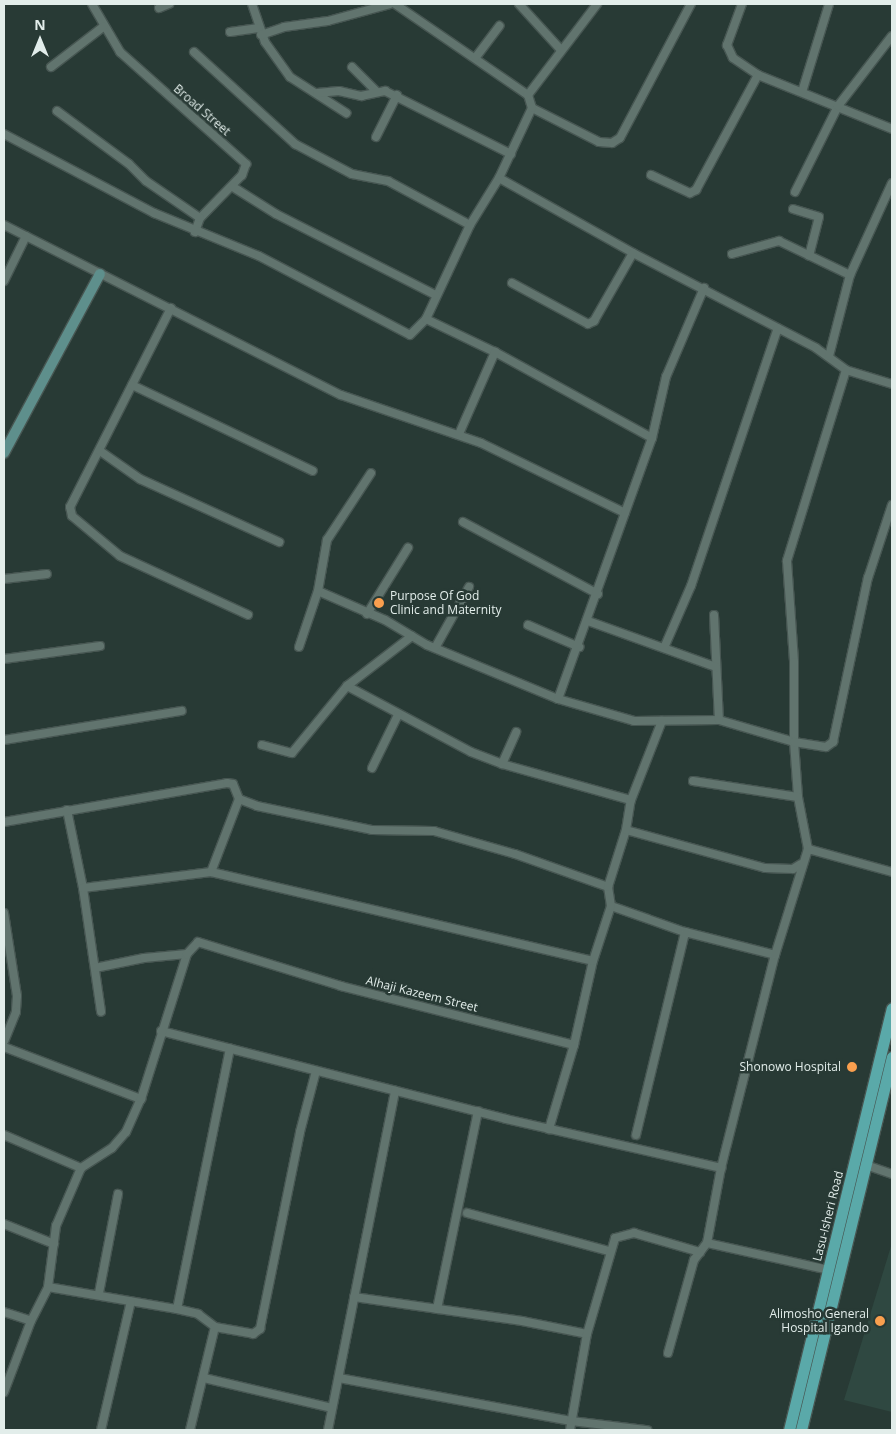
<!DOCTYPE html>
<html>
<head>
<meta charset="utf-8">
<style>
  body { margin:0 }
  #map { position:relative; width:896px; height:1434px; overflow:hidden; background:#283a35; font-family:"Open Sans",sans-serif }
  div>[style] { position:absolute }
  .built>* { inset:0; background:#2f4841 }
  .roads { filter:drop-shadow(1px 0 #475652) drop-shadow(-1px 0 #475652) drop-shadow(0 1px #475652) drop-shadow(0 -1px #475652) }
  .street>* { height:8px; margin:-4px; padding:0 4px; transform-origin:4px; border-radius:4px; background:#61746e }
  .secondary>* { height:10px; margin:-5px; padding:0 5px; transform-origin:5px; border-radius:5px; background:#5e8f8c }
  .primary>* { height:11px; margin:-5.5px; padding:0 5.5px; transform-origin:5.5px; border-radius:5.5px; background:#5aa9a9 }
  .dots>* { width:14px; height:14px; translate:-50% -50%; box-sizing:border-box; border:2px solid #283a35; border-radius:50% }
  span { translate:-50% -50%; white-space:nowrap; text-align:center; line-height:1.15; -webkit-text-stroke:5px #283a35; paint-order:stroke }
  .street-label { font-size:12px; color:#e2edea }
  .poi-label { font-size:12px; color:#e2edea }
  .left { translate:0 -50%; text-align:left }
  .right { translate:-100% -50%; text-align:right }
  .frame { position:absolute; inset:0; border:5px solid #e2edea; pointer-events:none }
  .north { position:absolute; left:15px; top:15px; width:50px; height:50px; -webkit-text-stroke:4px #283a35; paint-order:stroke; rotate:0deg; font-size:14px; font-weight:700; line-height:20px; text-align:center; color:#e2edea }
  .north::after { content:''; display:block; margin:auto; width:18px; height:22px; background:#e2edea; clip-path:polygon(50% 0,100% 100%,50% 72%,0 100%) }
</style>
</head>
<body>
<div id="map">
  <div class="built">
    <div style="clip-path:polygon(892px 1243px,892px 1412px,844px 1400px)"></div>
  </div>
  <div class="roads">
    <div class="street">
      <div style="left:92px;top:4px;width:56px;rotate:59.7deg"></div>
      <div style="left:120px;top:52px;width:169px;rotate:41.6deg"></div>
      <div style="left:246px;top:164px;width:12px;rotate:110deg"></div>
      <div style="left:242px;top:175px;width:60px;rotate:134.3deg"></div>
      <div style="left:200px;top:218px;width:15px;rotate:110deg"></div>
      <div style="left:252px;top:4px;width:40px;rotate:71.1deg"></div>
      <div style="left:265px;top:42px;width:43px;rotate:54.5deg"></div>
      <div style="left:290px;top:77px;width:67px;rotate:32.7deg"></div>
      <div style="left:395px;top:4px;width:161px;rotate:34.4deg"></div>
      <div style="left:519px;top:4px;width:62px;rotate:47.6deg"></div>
      <div style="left:742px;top:4px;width:44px;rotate:110.1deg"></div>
      <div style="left:727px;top:45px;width:14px;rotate:65deg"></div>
      <div style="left:733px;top:58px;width:30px;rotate:34deg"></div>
      <div style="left:758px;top:75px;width:144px;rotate:21.9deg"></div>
      <div style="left:159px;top:8px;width:11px;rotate:-22deg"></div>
      <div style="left:230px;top:32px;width:29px;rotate:-8deg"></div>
      <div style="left:261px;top:35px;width:24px;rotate:-19deg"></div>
      <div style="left:284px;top:27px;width:44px;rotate:-7.8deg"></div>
      <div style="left:328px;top:21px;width:64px;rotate:-15.3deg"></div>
      <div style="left:194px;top:52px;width:137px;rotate:42.3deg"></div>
      <div style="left:295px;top:144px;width:64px;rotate:27.8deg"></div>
      <div style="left:352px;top:174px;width:37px;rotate:11deg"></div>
      <div style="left:388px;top:181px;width:93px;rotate:28.2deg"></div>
      <div style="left:476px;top:57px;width:39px;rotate:-53deg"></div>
      <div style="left:51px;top:67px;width:66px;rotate:-37.6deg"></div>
      <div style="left:352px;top:67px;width:34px;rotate:45deg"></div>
      <div style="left:802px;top:92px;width:92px;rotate:-72.9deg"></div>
      <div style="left:317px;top:93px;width:22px;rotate:-5deg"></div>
      <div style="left:339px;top:91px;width:23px;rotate:13deg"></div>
      <div style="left:361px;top:96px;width:25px;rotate:-12deg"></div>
      <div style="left:385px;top:91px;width:141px;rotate:26.6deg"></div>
      <div style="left:532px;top:108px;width:75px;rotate:26.9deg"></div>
      <div style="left:599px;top:142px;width:13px;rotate:4deg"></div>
      <div style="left:612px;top:143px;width:9px;rotate:-32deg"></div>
      <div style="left:620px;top:138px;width:152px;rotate:-62.1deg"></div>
      <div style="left:57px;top:111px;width:89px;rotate:36.4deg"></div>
      <div style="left:129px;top:164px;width:24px;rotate:45deg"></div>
      <div style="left:146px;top:181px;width:65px;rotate:34.4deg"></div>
      <div style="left:4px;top:134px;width:170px;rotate:27.8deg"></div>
      <div style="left:154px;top:213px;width:113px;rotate:22.3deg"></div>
      <div style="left:259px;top:256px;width:170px;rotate:27.6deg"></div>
      <div style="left:410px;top:335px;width:23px;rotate:-45deg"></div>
      <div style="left:426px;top:319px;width:104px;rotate:-64.9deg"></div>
      <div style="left:470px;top:225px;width:55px;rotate:-58.3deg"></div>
      <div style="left:499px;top:178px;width:77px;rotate:-64.8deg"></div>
      <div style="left:532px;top:108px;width:14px;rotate:-107deg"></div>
      <div style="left:528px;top:95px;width:114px;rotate:-52.8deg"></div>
      <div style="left:376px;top:137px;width:47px;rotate:-63.4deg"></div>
      <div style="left:651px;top:175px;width:43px;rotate:24.8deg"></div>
      <div style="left:690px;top:193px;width:7px;rotate:-27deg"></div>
      <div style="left:696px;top:190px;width:131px;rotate:-61.7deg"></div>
      <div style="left:499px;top:178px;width:154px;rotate:29.2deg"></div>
      <div style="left:633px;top:253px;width:206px;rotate:27.4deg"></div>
      <div style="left:816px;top:348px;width:37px;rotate:36deg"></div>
      <div style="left:846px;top:370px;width:48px;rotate:16.9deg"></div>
      <div style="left:233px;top:187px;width:51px;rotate:32.1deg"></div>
      <div style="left:276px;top:214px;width:179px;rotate:26.9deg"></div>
      <div style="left:795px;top:192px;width:96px;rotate:-63.4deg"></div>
      <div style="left:838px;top:106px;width:88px;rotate:-52.4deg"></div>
      <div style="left:793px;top:209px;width:27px;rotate:17deg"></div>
      <div style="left:819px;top:217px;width:40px;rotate:104.4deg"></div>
      <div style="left:4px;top:225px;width:377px;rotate:26.8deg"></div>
      <div style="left:341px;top:395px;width:148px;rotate:18.9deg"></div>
      <div style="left:481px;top:443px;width:160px;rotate:25.9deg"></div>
      <div style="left:732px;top:254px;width:49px;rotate:-15.5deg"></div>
      <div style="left:779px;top:241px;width:79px;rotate:25.6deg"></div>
      <div style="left:4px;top:281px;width:50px;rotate:-63.9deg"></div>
      <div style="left:512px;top:283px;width:86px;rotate:28.3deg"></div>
      <div style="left:588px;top:324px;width:7px;rotate:-27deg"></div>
      <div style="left:594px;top:321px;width:78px;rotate:-60.2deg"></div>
      <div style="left:171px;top:308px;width:223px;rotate:116.9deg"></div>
      <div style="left:70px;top:507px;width:9px;rotate:77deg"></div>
      <div style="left:72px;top:516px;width:62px;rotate:39.8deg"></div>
      <div style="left:120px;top:556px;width:141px;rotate:24.7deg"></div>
      <div style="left:426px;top:319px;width:76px;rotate:25.6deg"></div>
      <div style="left:495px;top:352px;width:179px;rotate:28.7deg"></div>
      <div style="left:829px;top:356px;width:84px;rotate:-75.5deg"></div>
      <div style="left:850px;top:275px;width:101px;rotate:-65.5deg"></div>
      <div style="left:846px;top:370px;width:200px;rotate:107.2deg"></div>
      <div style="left:787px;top:561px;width:101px;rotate:86deg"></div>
      <div style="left:794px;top:662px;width:80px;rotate:90deg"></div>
      <div style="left:794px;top:742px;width:55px;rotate:85.8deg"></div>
      <div style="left:798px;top:797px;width:53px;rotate:79.1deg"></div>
      <div style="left:808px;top:849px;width:87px;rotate:15.3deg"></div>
      <div style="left:132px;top:385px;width:200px;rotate:25.4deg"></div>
      <div style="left:459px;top:434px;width:90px;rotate:-66.3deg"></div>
      <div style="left:100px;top:451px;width:49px;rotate:35deg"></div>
      <div style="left:140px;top:479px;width:153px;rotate:24.4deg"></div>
      <div style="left:463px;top:522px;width:153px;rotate:28.1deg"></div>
      <div style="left:4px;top:579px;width:43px;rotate:-6.6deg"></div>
      <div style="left:318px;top:591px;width:73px;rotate:23.4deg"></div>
      <div style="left:385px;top:620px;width:49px;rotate:30.8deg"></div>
      <div style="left:427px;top:645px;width:142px;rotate:22.4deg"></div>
      <div style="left:558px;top:699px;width:79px;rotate:16.1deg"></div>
      <div style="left:634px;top:721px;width:85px;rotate:-0.7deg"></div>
      <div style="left:719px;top:720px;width:78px;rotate:16.3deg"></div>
      <div style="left:794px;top:742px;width:32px;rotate:9deg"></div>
      <div style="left:826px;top:747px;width:9px;rotate:-36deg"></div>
      <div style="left:833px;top:742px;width:168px;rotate:-78deg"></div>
      <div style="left:868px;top:578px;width:77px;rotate:-71.8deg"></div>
      <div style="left:367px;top:614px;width:78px;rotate:-58.2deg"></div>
      <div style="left:714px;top:615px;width:105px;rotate:87.3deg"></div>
      <div style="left:588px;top:621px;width:136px;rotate:19.8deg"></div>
      <div style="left:528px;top:625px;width:56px;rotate:23.3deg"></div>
      <div style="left:299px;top:647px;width:59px;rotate:-71.3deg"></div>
      <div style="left:318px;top:591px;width:52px;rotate:-80deg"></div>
      <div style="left:327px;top:540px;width:80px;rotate:-56.7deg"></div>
      <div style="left:435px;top:648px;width:70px;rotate:-60.9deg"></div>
      <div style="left:664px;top:648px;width:68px;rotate:-66.5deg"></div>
      <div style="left:691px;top:586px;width:272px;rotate:-71.4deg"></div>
      <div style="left:4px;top:659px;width:97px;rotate:-7.7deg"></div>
      <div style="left:347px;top:686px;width:140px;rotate:28deg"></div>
      <div style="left:471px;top:752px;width:33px;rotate:21deg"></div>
      <div style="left:502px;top:764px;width:134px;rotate:15.6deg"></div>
      <div style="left:558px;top:699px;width:277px;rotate:-70.2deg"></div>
      <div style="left:652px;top:438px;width:63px;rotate:-77.1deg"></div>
      <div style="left:666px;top:377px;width:97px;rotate:-66.9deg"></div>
      <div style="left:4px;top:740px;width:180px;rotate:-9.3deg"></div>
      <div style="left:262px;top:745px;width:31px;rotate:15deg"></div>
      <div style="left:292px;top:753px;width:87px;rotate:-50.6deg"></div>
      <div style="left:347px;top:686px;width:82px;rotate:-37.6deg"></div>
      <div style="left:502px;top:764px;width:35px;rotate:-66deg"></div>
      <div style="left:372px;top:768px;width:59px;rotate:-63.9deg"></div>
      <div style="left:693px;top:781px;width:106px;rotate:8.7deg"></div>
      <div style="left:67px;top:810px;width:80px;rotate:78.4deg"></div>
      <div style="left:83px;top:888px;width:125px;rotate:81.7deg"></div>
      <div style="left:4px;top:822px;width:226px;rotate:-9.9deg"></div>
      <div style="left:227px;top:783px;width:6px;rotate:9deg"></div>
      <div style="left:233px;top:784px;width:16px;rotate:68deg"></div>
      <div style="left:239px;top:799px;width:19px;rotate:21deg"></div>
      <div style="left:257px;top:806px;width:117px;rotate:11.8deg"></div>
      <div style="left:372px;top:830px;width:62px;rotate:0.9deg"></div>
      <div style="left:434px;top:831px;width:84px;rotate:15.9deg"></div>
      <div style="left:515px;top:854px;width:99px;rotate:19.5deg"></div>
      <div style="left:626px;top:830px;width:144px;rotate:15.3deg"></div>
      <div style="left:765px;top:868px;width:28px;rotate:2deg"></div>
      <div style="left:793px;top:869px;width:9px;rotate:-32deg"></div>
      <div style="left:211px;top:872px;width:78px;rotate:-69deg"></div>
      <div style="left:83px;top:888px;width:129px;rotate:-7.1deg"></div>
      <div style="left:211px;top:872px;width:392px;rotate:13.1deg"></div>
      <div style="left:611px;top:906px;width:78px;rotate:19.4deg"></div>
      <div style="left:685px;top:932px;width:93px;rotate:14.3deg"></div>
      <div style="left:4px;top:913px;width:84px;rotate:81.1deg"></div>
      <div style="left:17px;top:996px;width:16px;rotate:94deg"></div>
      <div style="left:16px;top:1012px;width:31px;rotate:112deg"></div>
      <div style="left:95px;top:968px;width:50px;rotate:-11.5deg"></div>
      <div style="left:144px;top:958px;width:43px;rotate:-5.3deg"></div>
      <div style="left:161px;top:1031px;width:356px;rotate:14.3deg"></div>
      <div style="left:506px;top:1119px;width:221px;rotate:12.8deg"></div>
      <div style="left:574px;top:1045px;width:86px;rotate:-77.3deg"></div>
      <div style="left:593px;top:961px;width:58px;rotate:-71.9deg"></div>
      <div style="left:611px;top:906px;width:19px;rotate:-99deg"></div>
      <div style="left:608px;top:887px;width:60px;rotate:-72.5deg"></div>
      <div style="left:626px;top:830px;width:30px;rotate:-81deg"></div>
      <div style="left:631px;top:800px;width:85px;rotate:-68.6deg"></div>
      <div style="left:4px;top:1047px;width:147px;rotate:20.8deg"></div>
      <div style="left:4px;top:1135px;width:84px;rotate:23.2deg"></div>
      <div style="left:636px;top:1135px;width:209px;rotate:-76.4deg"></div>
      <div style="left:866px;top:1165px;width:28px;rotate:19deg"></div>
      <div style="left:467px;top:1213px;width:147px;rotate:15deg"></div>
      <div style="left:4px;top:1224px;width:54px;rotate:21.8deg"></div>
      <div style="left:707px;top:1243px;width:125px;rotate:12.5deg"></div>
      <div style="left:48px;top:1287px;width:62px;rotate:-82.5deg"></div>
      <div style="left:56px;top:1226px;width:63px;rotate:-66.7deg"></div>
      <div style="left:81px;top:1168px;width:37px;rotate:-33deg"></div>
      <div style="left:112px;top:1148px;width:21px;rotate:-49deg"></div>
      <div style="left:126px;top:1132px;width:36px;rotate:-66deg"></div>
      <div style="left:141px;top:1099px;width:152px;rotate:-72.4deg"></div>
      <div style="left:187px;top:954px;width:16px;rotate:-47deg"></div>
      <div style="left:198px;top:942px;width:150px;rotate:17.1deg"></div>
      <div style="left:341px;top:986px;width:240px;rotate:14.2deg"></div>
      <div style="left:574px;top:1045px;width:88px;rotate:106.6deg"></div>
      <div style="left:99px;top:1293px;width:101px;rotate:-79.1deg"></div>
      <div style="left:354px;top:1297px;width:170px;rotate:8.1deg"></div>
      <div style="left:522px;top:1321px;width:66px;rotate:11.3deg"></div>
      <div style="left:177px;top:1309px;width:266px;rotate:-78.5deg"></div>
      <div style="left:437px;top:1309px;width:202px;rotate:-78.3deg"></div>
      <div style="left:4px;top:1312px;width:28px;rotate:18deg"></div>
      <div style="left:31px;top:1321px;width:38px;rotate:-63deg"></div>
      <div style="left:48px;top:1287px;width:131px;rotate:9.7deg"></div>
      <div style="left:177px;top:1309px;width:22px;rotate:13deg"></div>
      <div style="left:198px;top:1314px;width:21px;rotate:37deg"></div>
      <div style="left:668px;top:1353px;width:97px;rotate:-74.4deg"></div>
      <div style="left:694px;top:1260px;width:21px;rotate:-53deg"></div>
      <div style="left:707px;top:1243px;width:76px;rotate:-79.4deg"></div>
      <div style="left:721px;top:1168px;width:220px;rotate:-75.8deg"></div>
      <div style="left:775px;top:955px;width:111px;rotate:-72.7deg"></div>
      <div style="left:204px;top:1378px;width:131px;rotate:13.2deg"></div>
      <div style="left:339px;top:1378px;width:236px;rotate:10.5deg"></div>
      <div style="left:571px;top:1421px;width:77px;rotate:6.8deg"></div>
      <div style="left:4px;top:1392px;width:76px;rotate:-69.2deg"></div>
      <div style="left:101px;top:1430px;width:132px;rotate:-76.9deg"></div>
      <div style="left:190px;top:1430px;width:106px;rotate:-76.4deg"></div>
      <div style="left:215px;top:1327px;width:39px;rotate:10deg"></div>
      <div style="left:253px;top:1334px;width:9px;rotate:-36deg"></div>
      <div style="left:260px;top:1329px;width:201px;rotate:-78.5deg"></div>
      <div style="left:300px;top:1132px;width:63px;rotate:-75.3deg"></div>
      <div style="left:328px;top:1430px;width:346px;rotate:-78.8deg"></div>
      <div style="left:570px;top:1430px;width:97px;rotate:-80deg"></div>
      <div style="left:587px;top:1334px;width:100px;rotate:-73.7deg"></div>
      <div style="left:615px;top:1238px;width:20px;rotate:-15deg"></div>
      <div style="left:634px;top:1233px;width:69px;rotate:16.1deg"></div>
    </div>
    <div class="secondary">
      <div style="left:4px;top:453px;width:203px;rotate:-61.8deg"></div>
    </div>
    <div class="primary">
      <div style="left:789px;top:1430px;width:434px;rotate:-76.3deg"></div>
      <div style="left:801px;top:1430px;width:384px;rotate:-76.3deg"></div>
    </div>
  </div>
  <div class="dots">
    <div style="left:379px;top:603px;background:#fa9f4e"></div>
    <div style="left:852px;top:1067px;background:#fa9f4e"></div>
    <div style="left:880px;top:1321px;background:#fa9f4e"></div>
  </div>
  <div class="street-label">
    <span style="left:202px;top:110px;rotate:41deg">Broad Street</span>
    <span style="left:422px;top:994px;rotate:14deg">Alhaji Kazeem Street</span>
    <span style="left:828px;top:1216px;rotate:-76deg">Lasu-Isheri Road</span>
  </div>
  <div class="poi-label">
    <span class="left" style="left:390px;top:603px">Purpose Of God<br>Clinic and Maternity</span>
    <span class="right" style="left:841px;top:1067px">Shonowo Hospital</span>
    <span class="right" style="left:869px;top:1321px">Alimosho General<br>Hospital Igando</span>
  </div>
  <div class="frame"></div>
  <div class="north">N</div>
</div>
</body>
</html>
